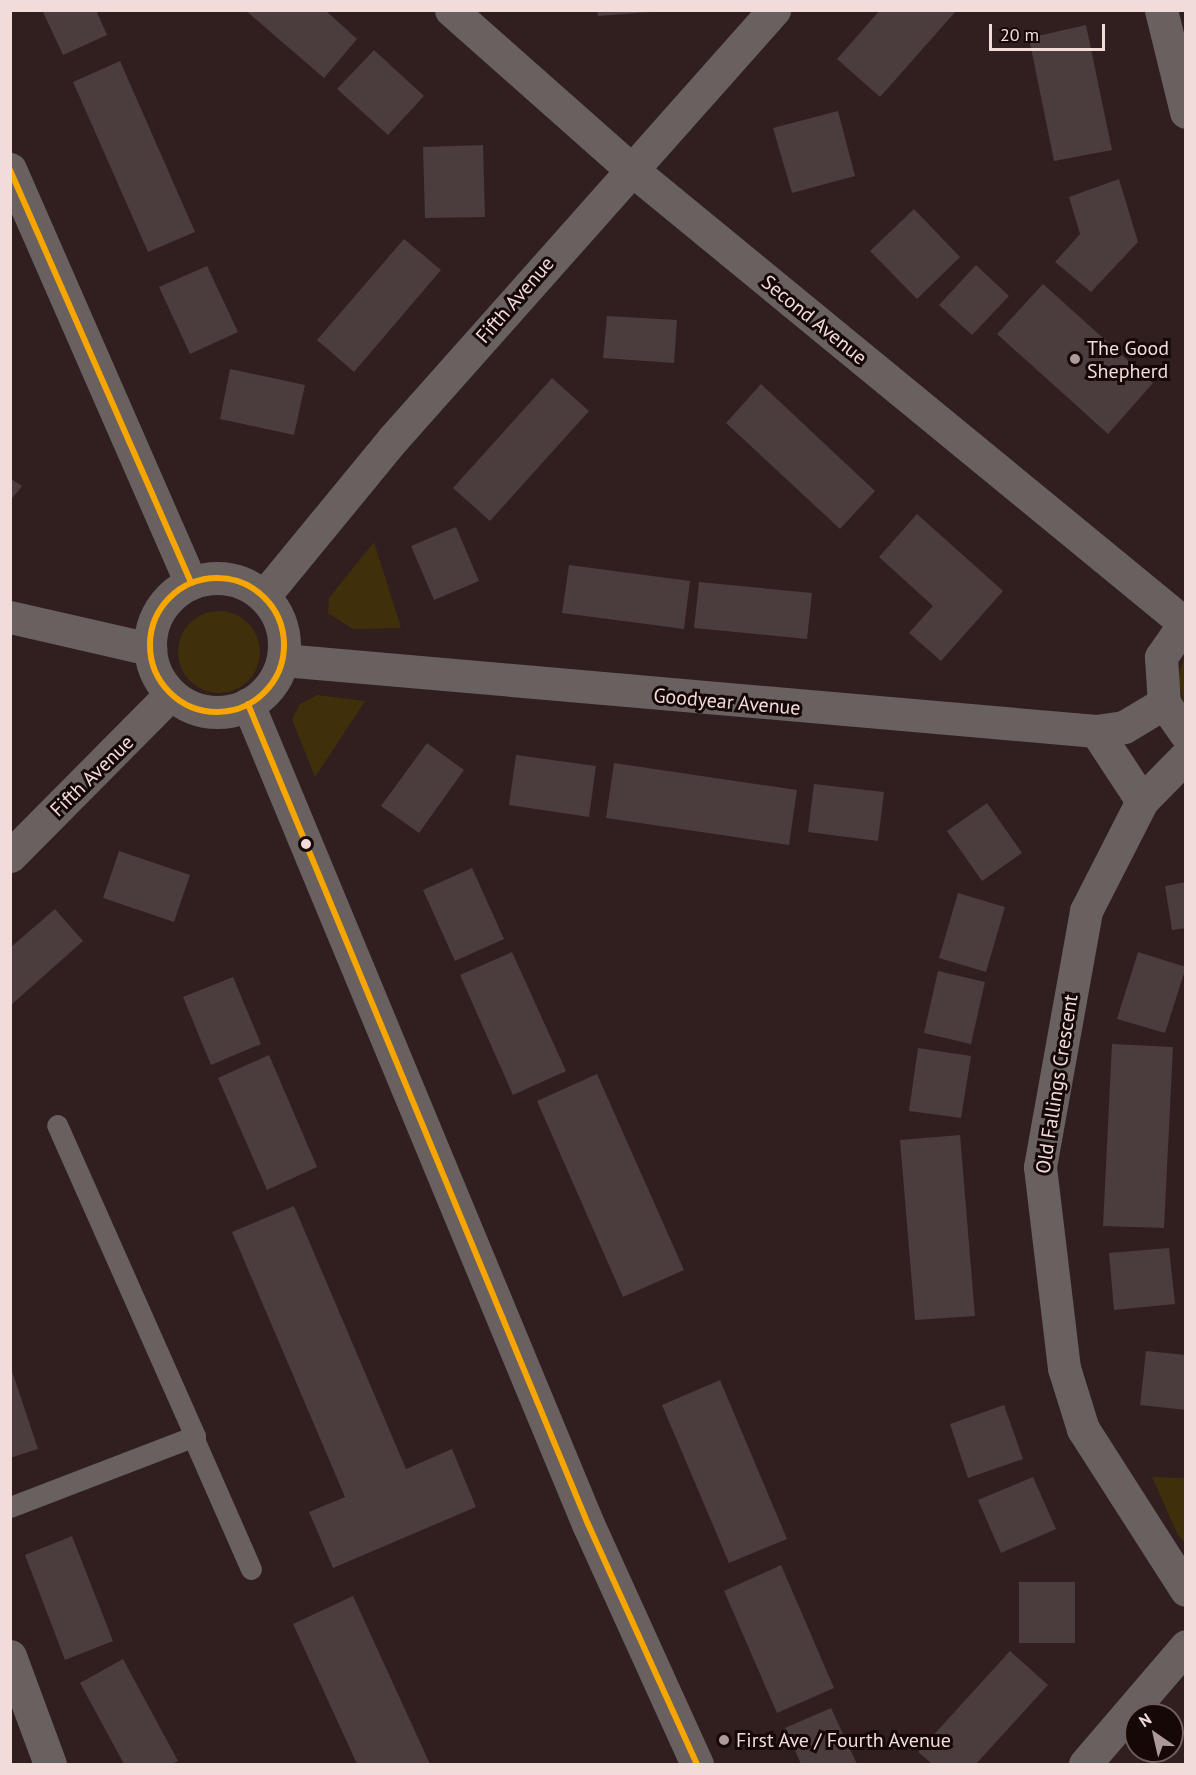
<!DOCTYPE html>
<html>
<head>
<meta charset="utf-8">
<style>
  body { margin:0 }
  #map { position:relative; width:1196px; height:1775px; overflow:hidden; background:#301f1e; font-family:"PT Sans",sans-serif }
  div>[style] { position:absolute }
  .green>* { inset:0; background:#402f0b }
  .round { border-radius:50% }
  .building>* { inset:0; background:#4b3c3e }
  .lane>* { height:21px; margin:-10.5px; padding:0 10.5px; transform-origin:10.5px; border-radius:10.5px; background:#68615f }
  .street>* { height:33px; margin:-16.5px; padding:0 16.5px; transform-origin:16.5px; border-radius:16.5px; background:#68615f }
  .street>.ring { margin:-16.5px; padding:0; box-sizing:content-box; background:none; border:33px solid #68615f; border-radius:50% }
  .bus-1>* { height:6px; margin:-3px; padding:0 3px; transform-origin:3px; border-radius:3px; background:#f7a600 }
  .bus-1>.ring { margin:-3px; padding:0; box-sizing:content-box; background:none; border:6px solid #f7a600; border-radius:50% }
  .dots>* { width:16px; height:16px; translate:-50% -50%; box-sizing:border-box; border:3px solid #150807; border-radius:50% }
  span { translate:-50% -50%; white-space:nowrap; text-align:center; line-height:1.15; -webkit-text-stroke:6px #150807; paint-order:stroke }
  .street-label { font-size:20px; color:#f1dcd9 }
  .poi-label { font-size:20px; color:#f1dcd9 }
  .left { translate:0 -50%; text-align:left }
  .frame { position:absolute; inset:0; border:12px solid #f1dcd9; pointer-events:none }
  .north { position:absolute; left:1124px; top:1703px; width:60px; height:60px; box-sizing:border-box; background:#150807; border:2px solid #6d5d5b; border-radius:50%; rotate:326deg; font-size:16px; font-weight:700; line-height:24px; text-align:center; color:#f1dcd9 }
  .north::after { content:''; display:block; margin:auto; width:21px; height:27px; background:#ad9a98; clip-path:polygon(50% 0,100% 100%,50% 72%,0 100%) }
  .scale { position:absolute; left:989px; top:24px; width:116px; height:27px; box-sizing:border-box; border:3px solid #f1dcd9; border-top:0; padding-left:8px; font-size:18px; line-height:21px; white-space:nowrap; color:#f1dcd9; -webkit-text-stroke:4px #150807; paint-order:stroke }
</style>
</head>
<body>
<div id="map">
  <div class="green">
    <div style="clip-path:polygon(374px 542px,401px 628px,353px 629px,328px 613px,329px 598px)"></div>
    <div class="round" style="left:178px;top:611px;width:82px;height:82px"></div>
    <div style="clip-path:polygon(1185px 654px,1185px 708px,1178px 678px)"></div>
    <div style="clip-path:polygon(317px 695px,365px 701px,315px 777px,292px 719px,300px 704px)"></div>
    <div style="clip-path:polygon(1152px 1477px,1185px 1478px,1185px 1543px,1178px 1535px)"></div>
  </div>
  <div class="building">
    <div style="clip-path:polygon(42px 10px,96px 10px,107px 35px,63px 55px)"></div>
    <div style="clip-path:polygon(245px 10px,325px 10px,357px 39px,324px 78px)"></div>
    <div style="clip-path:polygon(597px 10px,650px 10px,650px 12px,598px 16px)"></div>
    <div style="clip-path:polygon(880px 10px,957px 10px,880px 97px,837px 59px)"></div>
    <div style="clip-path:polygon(1086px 25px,1112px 150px,1054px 161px,1029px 38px)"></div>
    <div style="clip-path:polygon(374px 50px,424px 96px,388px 135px,337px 89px)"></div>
    <div style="clip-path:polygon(120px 61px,195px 232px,148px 252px,73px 82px)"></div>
    <div style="clip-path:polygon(838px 111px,855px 176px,792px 193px,773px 128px)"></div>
    <div style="clip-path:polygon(483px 145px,485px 217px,425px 218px,423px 147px)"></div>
    <div style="clip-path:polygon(1119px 179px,1138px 242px,1091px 292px,1055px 262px,1080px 234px,1069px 197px)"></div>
    <div style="clip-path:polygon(914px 209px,960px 257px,917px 299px,870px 251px)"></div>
    <div style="clip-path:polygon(404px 239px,441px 270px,354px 372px,317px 340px)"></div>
    <div style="clip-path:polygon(976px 265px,1009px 296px,972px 335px,939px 305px)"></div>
    <div style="clip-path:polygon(207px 266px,238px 332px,190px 354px,159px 287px)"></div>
    <div style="clip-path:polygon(1043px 284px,1153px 383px,1108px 434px,997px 334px)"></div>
    <div style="clip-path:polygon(607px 316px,677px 320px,674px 363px,603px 358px)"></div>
    <div style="clip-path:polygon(230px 369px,305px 385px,294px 435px,220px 419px)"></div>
    <div style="clip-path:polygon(552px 378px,589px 411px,490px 521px,453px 488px)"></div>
    <div style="clip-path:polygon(761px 384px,875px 491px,840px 529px,726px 423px)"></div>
    <div style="clip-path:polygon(10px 478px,22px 486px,10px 501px)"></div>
    <div style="clip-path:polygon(917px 514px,1003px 591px,941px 661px,909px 633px,933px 606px,879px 557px)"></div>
    <div style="clip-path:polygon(456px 527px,479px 581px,434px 600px,411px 546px)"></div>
    <div style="clip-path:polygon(569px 565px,690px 581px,684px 629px,562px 613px)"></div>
    <div style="clip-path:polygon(699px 582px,812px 593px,807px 639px,694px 628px)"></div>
    <div style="clip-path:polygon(427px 743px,464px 770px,419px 833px,381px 806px)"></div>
    <div style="clip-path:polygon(516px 755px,596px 766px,589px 817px,509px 805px)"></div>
    <div style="clip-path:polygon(614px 763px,797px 790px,789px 845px,606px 818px)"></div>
    <div style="clip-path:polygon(814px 784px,884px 792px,878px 841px,808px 832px)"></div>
    <div style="clip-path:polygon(987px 803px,1022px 853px,982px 881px,947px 831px)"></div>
    <div style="clip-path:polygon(119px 851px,190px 875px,174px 922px,103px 898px)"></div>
    <div style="clip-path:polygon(472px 868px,504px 939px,455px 961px,423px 890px)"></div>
    <div style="clip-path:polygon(1186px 882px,1186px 928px,1172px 930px,1165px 886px)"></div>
    <div style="clip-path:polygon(958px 893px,1005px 907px,986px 972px,939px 958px)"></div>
    <div style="clip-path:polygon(55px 909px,83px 941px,10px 1006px,10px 948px)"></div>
    <div style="clip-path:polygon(512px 952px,566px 1071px,513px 1095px,460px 975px)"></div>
    <div style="clip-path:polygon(1138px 952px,1186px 967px,1165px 1033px,1117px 1019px)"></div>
    <div style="clip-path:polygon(938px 971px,985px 982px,971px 1044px,924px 1033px)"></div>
    <div style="clip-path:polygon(233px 977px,261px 1044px,211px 1065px,183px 997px)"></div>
    <div style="clip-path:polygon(1112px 1044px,1173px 1047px,1164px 1228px,1103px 1226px)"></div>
    <div style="clip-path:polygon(918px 1048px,971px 1056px,961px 1118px,909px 1111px)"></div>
    <div style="clip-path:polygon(269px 1055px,317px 1167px,267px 1190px,218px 1078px)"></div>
    <div style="clip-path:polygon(597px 1074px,684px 1270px,623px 1297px,537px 1101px)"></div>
    <div style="clip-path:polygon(960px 1135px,975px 1316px,915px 1320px,900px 1140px)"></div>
    <div style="clip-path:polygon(294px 1206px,406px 1469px,452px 1449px,476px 1507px,333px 1568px,309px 1512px,345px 1497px,232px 1232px)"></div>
    <div style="clip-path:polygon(1169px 1248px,1175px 1304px,1114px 1310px,1109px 1253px)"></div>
    <div style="clip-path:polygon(1146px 1351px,1186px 1355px,1186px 1410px,1140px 1405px)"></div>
    <div style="clip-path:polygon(10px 1365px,38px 1449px,10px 1458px)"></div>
    <div style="clip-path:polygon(720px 1380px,787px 1539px,729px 1563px,662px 1405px)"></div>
    <div style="clip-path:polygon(1004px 1405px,1023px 1459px,968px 1478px,950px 1424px)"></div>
    <div style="clip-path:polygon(1033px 1477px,1056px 1529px,1001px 1553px,978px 1500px)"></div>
    <div style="clip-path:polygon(72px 1536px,113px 1641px,65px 1660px,25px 1555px)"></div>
    <div style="clip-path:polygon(781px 1565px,834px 1688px,777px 1713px,724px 1591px)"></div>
    <div style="clip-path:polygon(1019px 1582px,1075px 1582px,1075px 1643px,1019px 1643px)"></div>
    <div style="clip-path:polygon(353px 1596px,430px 1764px,357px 1764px,293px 1624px)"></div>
    <div style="clip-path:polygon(1010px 1651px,1048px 1685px,976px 1764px,932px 1764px,918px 1752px)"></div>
    <div style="clip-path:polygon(123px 1659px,178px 1761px,172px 1764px,124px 1764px,80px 1683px)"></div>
    <div style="clip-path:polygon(831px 1708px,857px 1764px,801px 1764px,785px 1728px)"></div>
  </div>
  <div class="lane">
    <div style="left:193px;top:1437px;width:144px;rotate:66.3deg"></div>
    <div style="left:10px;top:1507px;width:198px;rotate:-21deg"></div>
    <div style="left:195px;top:1436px;width:340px;rotate:-113.9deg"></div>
  </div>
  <div class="street">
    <div style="left:451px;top:10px;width:240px;rotate:41.5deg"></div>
    <div style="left:631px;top:169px;width:714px;rotate:39.37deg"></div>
    <div style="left:1161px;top:10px;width:105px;rotate:76.2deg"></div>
    <div style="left:10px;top:169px;width:452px;rotate:66.4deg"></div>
    <div class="ring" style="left:150px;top:578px;width:101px;height:101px"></div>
    <div style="left:264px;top:596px;width:203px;rotate:-50.6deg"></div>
    <div style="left:393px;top:439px;width:574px;rotate:-48.39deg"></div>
    <div style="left:10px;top:617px;width:144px;rotate:12.9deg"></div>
    <div style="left:1186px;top:621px;width:44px;rotate:124.8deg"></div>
    <div style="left:1161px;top:657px;width:46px;rotate:86.3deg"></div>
    <div style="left:1164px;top:703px;width:38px;rotate:55deg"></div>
    <div style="left:283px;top:660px;width:816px;rotate:4.99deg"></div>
    <div style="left:1096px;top:731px;width:28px;rotate:-8deg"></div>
    <div style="left:1124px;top:727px;width:47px;rotate:-31deg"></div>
    <div style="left:248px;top:704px;width:888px;rotate:67.48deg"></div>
    <div style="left:588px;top:1524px;width:264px;rotate:65.6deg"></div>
    <div style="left:1096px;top:731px;width:84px;rotate:56.7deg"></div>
    <div style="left:1186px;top:756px;width:63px;rotate:134.4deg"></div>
    <div style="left:1142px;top:801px;width:123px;rotate:117deg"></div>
    <div style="left:1086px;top:911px;width:260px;rotate:100.2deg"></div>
    <div style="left:1040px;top:1167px;width:202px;rotate:83.2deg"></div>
    <div style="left:1064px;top:1368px;width:64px;rotate:72.7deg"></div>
    <div style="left:1083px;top:1429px;width:191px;rotate:57.4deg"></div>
    <div style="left:10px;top:856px;width:228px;rotate:-45.2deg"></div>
    <div style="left:10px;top:1656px;width:115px;rotate:69.7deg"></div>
    <div style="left:1085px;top:1764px;width:155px;rotate:-49.4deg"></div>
  </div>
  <div class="bus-1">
    <div style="left:10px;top:170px;width:451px;rotate:66.3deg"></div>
    <div class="ring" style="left:150px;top:578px;width:128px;height:128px"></div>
    <div style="left:248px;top:704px;width:888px;rotate:67.48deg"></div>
    <div style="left:588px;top:1524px;width:264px;rotate:65.6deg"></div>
  </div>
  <div class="dots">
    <div style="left:1075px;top:359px;background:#ad9a98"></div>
    <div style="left:306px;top:844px;background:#f1dcd9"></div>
    <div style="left:724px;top:1740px;background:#ad9a98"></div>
  </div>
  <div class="street-label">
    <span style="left:515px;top:300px;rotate:-49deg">Fifth Avenue</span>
    <span style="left:814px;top:320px;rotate:39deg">Second Avenue</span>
    <span style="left:727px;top:702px;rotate:5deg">Goodyear Avenue</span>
    <span style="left:92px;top:776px;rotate:-44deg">Fifth Avenue</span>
    <span style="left:1057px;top:1084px;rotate:-81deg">Old Fallings Crescent</span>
  </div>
  <div class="poi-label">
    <span class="left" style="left:1087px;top:360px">The Good<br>Shepherd</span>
    <span class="left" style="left:736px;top:1740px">First Ave / Fourth Avenue</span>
  </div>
  <div class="frame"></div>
  <div class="north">N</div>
  <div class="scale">20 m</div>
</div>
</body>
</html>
